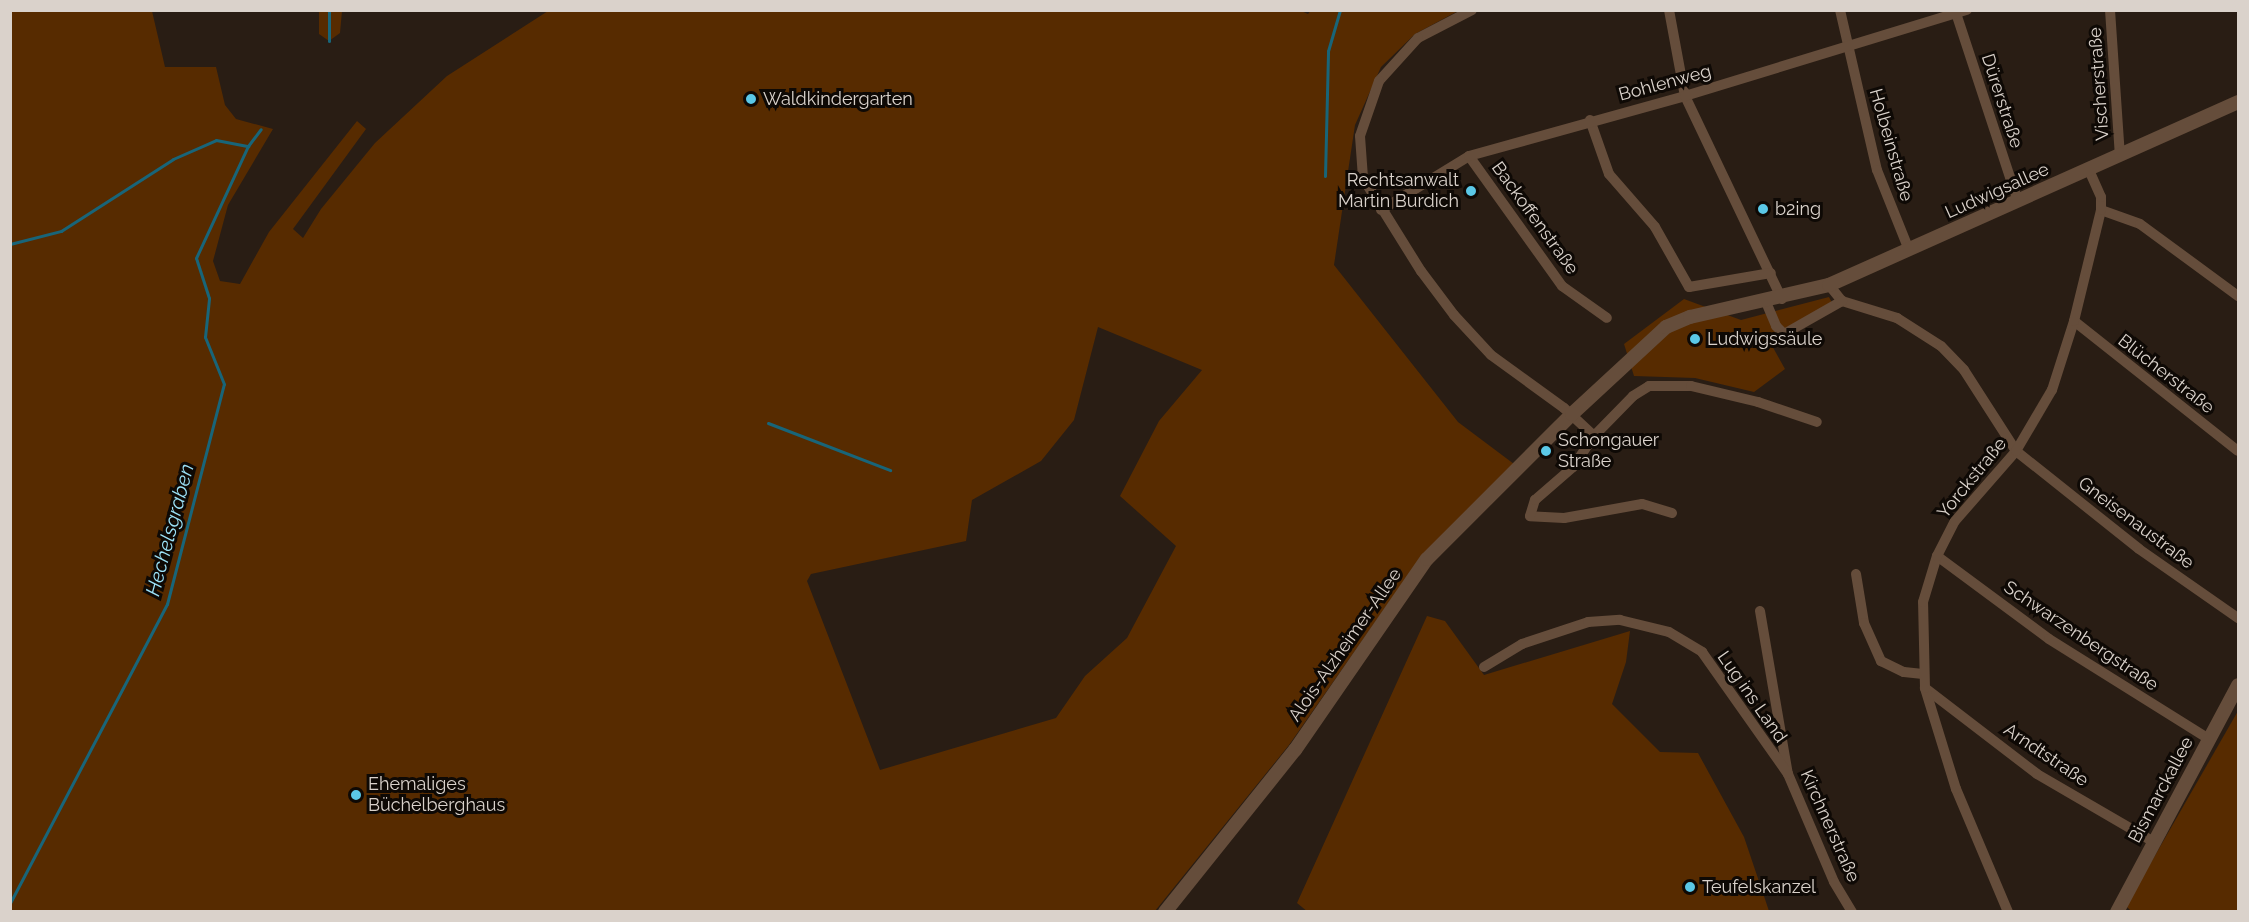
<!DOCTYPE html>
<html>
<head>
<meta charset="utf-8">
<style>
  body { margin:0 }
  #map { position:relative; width:2249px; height:922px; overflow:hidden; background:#291d14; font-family:Raleway,sans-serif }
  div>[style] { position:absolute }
  .green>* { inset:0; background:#572b00 }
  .stream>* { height:3px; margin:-1.5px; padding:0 1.5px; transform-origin:1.5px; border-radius:1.5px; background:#186579 }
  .minor>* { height:10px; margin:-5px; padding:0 5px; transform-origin:5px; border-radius:5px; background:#654d3b }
  .tertiary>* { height:14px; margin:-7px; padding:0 7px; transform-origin:7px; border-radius:7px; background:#654d3b }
  .dots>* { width:16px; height:16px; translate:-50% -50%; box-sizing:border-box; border:3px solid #0e0905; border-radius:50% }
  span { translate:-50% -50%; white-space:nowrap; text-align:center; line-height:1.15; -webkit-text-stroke:6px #0e0905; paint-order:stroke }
  .street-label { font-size:18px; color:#dad2cb }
  .poi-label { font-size:18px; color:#dad2cb }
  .left { translate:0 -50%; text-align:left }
  .right { translate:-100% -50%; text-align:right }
  .water-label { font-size:20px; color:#9de3f9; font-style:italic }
  .frame { position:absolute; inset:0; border:12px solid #dad2cb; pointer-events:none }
</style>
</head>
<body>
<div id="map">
  <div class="green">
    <div style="clip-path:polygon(evenodd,1299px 10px,1308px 14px,1311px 10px,1458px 11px,1415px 34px,1381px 67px,1355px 125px,1334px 265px,1458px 422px,1514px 464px,1422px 555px,1289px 745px,1155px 911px,11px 911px,10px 11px,152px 11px,165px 67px,216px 67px,225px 105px,236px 119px,273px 129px,228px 205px,213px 261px,220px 281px,240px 284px,269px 232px,357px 121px,366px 129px,293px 229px,303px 238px,321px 209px,375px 143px,447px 76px,548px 11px,1299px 10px,1098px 327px,1202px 370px,1159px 421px,1120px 496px,1176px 546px,1127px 638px,1085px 676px,1056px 718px,880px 770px,807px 581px,811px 574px,966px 541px,972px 500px,1041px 461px,1074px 420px,1098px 327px)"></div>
    <div style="clip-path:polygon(319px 11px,342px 11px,340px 33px,329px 41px,319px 34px)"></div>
    <div style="clip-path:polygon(1829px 297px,1833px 305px,1777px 332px,1771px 344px,1785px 369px,1754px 392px,1695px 378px,1634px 376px,1624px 344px,1684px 299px,1741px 320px)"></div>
    <div style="clip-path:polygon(1427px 616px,1445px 621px,1484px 675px,1630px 631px,1626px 662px,1612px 704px,1660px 752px,1698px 753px,1744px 837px,1769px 911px,1308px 912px,1297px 903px)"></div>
    <div style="clip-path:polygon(2238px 711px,2238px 911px,2131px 911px,2126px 906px)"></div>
  </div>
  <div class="stream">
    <div style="left:329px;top:10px;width:31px;rotate:90deg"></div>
    <div style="left:1325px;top:176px;width:125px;rotate:-88.6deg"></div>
    <div style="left:1328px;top:51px;width:43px;rotate:-73.7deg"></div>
    <div style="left:10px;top:244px;width:53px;rotate:-14.3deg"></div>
    <div style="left:61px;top:231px;width:133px;rotate:-32.7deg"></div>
    <div style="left:173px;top:159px;width:47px;rotate:-23.8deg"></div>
    <div style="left:216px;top:140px;width:33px;rotate:11deg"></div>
    <div style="left:768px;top:423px;width:131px;rotate:21.1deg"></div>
    <div style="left:10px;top:903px;width:338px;rotate:-62.3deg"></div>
    <div style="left:167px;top:604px;width:227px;rotate:-75.5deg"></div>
    <div style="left:224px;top:384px;width:51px;rotate:-112deg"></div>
    <div style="left:205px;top:337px;width:39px;rotate:-84deg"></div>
    <div style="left:209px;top:298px;width:42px;rotate:-108deg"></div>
    <div style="left:196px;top:258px;width:123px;rotate:-65.1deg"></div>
    <div style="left:248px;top:146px;width:21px;rotate:-53deg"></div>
  </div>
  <div class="minor">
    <div style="left:1472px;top:10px;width:61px;rotate:152.6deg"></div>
    <div style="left:1418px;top:38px;width:58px;rotate:132.2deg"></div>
    <div style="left:1379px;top:81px;width:58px;rotate:109.1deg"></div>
    <div style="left:1360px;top:136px;width:42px;rotate:85.9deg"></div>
    <div style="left:1363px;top:178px;width:110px;rotate:58.1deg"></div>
    <div style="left:1421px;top:271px;width:55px;rotate:53.1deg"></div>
    <div style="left:1454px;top:315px;width:54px;rotate:47.2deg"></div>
    <div style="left:1491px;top:355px;width:90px;rotate:36deg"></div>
    <div style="left:1564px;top:408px;width:41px;rotate:43deg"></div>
    <div style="left:1669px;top:10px;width:87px;rotate:79.5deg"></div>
    <div style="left:1685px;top:96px;width:225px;rotate:64.5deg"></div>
    <div style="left:1840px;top:10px;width:164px;rotate:77deg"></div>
    <div style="left:1877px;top:170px;width:86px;rotate:68.2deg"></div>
    <div style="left:1955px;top:10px;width:202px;rotate:71.8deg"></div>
    <div style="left:2110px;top:10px;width:146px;rotate:86.1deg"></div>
    <div style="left:1590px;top:120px;width:57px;rotate:70.6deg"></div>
    <div style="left:1609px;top:174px;width:70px;rotate:49deg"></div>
    <div style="left:1655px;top:227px;width:69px;rotate:60.5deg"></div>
    <div style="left:1689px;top:287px;width:83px;rotate:-9.7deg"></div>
    <div style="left:1469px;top:156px;width:160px;rotate:54.4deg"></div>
    <div style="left:1562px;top:286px;width:55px;rotate:35.4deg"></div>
    <div style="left:1381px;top:210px;width:103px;rotate:-31.5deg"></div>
    <div style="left:1469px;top:156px;width:224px;rotate:-15.5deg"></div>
    <div style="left:1685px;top:96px;width:295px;rotate:-17deg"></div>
    <div style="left:2101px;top:210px;width:41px;rotate:19.7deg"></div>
    <div style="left:2140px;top:224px;width:122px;rotate:36.3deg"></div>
    <div style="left:1829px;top:285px;width:21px;rotate:51deg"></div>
    <div style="left:1842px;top:301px;width:58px;rotate:17.2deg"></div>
    <div style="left:1897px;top:318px;width:52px;rotate:32.5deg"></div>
    <div style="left:1941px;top:346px;width:33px;rotate:46deg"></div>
    <div style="left:1964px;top:370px;width:96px;rotate:57.3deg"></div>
    <div style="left:2016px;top:451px;width:157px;rotate:38.5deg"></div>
    <div style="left:2139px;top:549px;width:121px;rotate:34.9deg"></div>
    <div style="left:1766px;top:302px;width:26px;rotate:67deg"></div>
    <div style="left:1776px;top:326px;width:11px;rotate:45deg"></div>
    <div style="left:1784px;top:334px;width:67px;rotate:-29.6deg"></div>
    <div style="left:2074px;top:321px;width:209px;rotate:38.4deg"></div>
    <div style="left:1672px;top:513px;width:31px;rotate:-163deg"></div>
    <div style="left:1642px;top:504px;width:79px;rotate:169.8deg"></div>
    <div style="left:1564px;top:518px;width:34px;rotate:-177deg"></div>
    <div style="left:1530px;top:516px;width:17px;rotate:-73deg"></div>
    <div style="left:1535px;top:500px;width:50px;rotate:-41deg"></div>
    <div style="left:1573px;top:467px;width:37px;rotate:-56deg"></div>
    <div style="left:1594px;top:436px;width:56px;rotate:-45.7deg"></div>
    <div style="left:1633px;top:396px;width:19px;rotate:-32deg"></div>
    <div style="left:1649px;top:386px;width:42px"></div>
    <div style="left:1691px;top:386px;width:69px;rotate:13.4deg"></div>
    <div style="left:1758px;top:402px;width:62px;rotate:18.7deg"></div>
    <div style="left:1937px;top:556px;width:139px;rotate:36.5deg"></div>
    <div style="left:2049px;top:639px;width:189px;rotate:32deg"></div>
    <div style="left:1856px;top:574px;width:50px;rotate:80.7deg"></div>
    <div style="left:1864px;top:623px;width:42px;rotate:65.9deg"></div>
    <div style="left:1881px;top:661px;width:25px;rotate:26deg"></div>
    <div style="left:1904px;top:672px;width:19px;rotate:6deg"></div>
    <div style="left:1760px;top:611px;width:165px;rotate:80.3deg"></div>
    <div style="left:1788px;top:774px;width:117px;rotate:66.9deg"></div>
    <div style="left:1834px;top:882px;width:35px;rotate:59deg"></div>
    <div style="left:1484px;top:667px;width:44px;rotate:-31.2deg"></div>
    <div style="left:1522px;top:644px;width:70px;rotate:-18.4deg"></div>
    <div style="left:1588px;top:622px;width:32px;rotate:-4deg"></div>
    <div style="left:1620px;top:620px;width:50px;rotate:13.8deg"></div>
    <div style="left:1669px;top:632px;width:39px;rotate:31deg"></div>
    <div style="left:1702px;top:652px;width:149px;rotate:54.8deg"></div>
    <div style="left:1925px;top:688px;width:141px;rotate:37.5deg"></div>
    <div style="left:2037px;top:774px;width:135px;rotate:30.2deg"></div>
    <div style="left:2008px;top:912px;width:134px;rotate:-112.9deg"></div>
    <div style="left:1956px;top:789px;width:106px;rotate:-107.1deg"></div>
    <div style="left:1925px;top:688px;width:86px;rotate:-91.3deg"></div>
    <div style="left:1923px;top:602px;width:48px;rotate:-73.1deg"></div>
    <div style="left:1937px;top:556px;width:39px;rotate:-63deg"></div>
    <div style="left:1955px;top:521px;width:93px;rotate:-48.9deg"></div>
    <div style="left:2016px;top:451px;width:71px;rotate:-59.5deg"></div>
    <div style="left:2052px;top:390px;width:72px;rotate:-72.3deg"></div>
    <div style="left:2074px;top:321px;width:114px;rotate:-76.3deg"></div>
    <div style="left:2101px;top:210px;width:13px;rotate:-90deg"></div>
    <div style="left:2101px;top:197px;width:30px;rotate:-114deg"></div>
  </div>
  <div class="tertiary">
    <div style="left:1165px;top:912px;width:208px;rotate:-51.3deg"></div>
    <div style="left:1295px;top:750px;width:232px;rotate:-55.4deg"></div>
    <div style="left:1427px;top:559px;width:205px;rotate:-45deg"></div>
    <div style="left:1572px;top:414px;width:128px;rotate:-42.8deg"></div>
    <div style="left:1666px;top:327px;width:26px;rotate:-23deg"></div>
    <div style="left:1690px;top:317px;width:143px;rotate:-13deg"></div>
    <div style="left:1829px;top:285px;width:448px;rotate:-24.1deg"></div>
    <div style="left:2117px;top:912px;width:257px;rotate:-61.9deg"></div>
  </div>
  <div class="dots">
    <div style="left:751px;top:99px;background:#5bc8e7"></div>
    <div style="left:1471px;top:191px;background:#5bc8e7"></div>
    <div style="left:1763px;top:209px;background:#5bc8e7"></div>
    <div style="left:1695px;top:339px;background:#5bc8e7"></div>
    <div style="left:1546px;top:451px;background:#5bc8e7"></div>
    <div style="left:356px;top:795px;background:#5bc8e7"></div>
    <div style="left:1690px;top:887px;background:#5bc8e7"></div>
  </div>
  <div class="street-label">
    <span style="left:1665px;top:83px;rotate:-15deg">Bohlenweg</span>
    <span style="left:2099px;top:84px;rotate:-94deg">Vischerstraße</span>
    <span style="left:2002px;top:101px;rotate:72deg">Dürerstraße</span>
    <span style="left:1891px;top:145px;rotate:74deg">Holbeinstraße</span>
    <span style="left:1997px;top:191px;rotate:-24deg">Ludwigsallee</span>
    <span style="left:1535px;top:218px;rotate:54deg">Backoffenstraße</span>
    <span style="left:2166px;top:374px;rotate:38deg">Blücherstraße</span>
    <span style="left:1972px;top:478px;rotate:-51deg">Yorckstraße</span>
    <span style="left:2136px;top:523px;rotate:37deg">Gneisenaustraße</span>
    <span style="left:2081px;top:636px;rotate:34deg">Schwarzenbergstraße</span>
    <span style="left:1345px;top:645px;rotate:-55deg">Alois-Alzheimer-Allee</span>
    <span style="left:1752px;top:697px;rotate:55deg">Lug ins Land</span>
    <span style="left:2046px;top:755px;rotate:34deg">Arndtstraße</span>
    <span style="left:2161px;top:790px;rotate:-62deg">Bismarckallee</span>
    <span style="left:1830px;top:826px;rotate:66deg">Kirchnerstraße</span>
  </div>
  <div class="poi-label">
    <span class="left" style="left:763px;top:99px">Waldkindergarten</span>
    <span class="right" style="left:1459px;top:191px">Rechtsanwalt<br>Martin Burdich</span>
    <span class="left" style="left:1775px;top:209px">b2ing</span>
    <span class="left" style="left:1707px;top:339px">Ludwigssäule</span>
    <span class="left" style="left:1558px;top:451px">Schongauer<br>Straße</span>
    <span class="left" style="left:368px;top:795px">Ehemaliges<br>Büchelberghaus</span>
    <span class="left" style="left:1702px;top:887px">Teufelskanzel</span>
  </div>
  <div class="water-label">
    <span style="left:170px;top:530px;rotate:-75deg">Hechelsgraben</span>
  </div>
  <div class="frame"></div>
</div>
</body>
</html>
